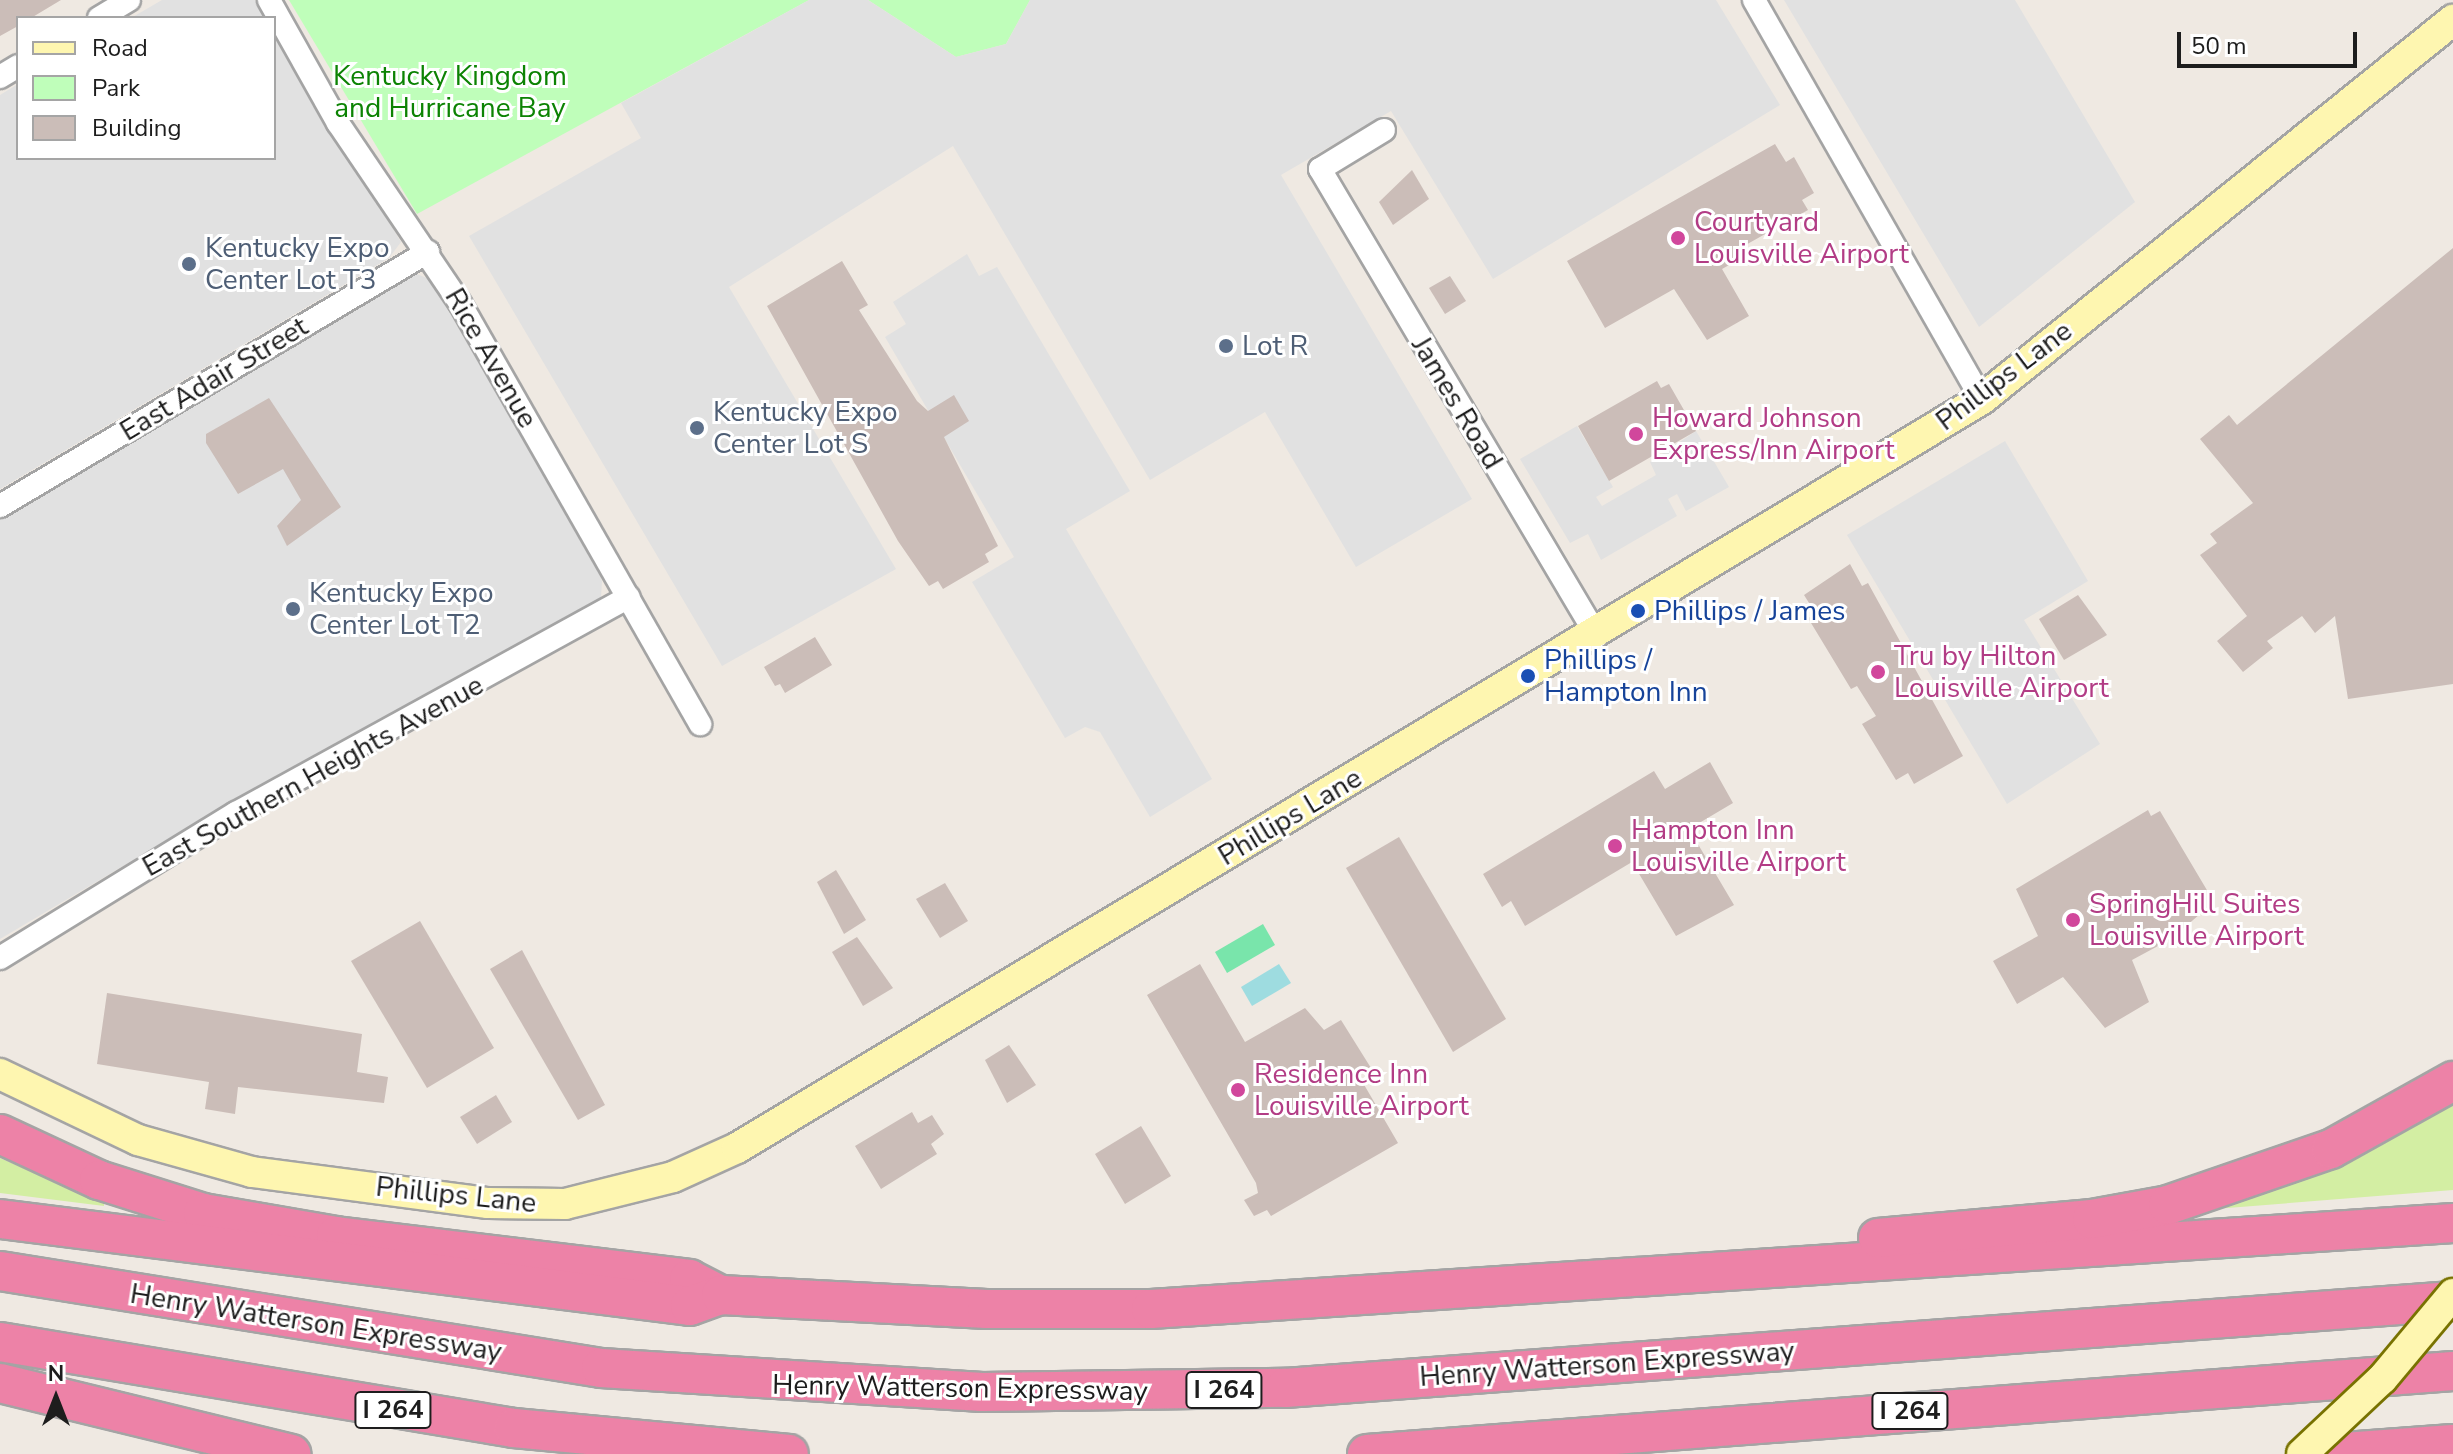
<!DOCTYPE html>
<html>
<head>
<meta charset="utf-8">
<style>
  body { margin:0 }
  #map { position:relative; width:2453px; height:1454px; overflow:hidden; background:#efe9e2; font-family:"Nunito Sans",sans-serif }
  div>[style] { position:absolute }
  .grass>* { inset:0; background:#d3eea3 }
  .park>* { inset:0; background:#bffeba }
  .pitch>* { inset:0; background:#79e5ab }
  .parking>* { inset:0; background:#e1e1e1 }
  .water>* { inset:0; background:#9edce0 }
  .building>* { inset:0; background:#cbbdb8 }
  .roads { filter:drop-shadow(2px 0 #a4a4a4) drop-shadow(-2px 0 #a4a4a4) drop-shadow(0 2px #a4a4a4) drop-shadow(0 -2px #a4a4a4) }
  .street>* { height:22px; margin:-11px; padding:0 11px; transform-origin:11px; border-radius:11px; background:#fff }
  .secondary>* { height:30px; margin:-15px; padding:0 15px; transform-origin:15px; border-radius:15px; background:#fef6b0 }
  .highway>* { height:38px; margin:-19px; padding:0 19px; transform-origin:19px; border-radius:19px; background:#ed82a7 }
  .bridges { filter:drop-shadow(2px 0 #787200) drop-shadow(-2px 0 #787200) drop-shadow(0 2px #787200) drop-shadow(0 -2px #787200) }
  .secondary-bridge>* { height:30px; margin:-15px; padding:0 15px; transform-origin:15px; border-radius:15px; background:#fef6b0 }
  .dots>* { width:22px; height:22px; translate:-50% -50%; box-sizing:border-box; border:4px solid #fff; border-radius:50% }
  span { translate:-50% -50%; white-space:nowrap; text-align:center; line-height:1.15; -webkit-text-stroke:6px #fff; paint-order:stroke }
  .shield-label span { padding:2px 6px; background:#fff; border:2px solid; border-radius:6px; -webkit-text-stroke-width:0 }
  .shield-label { font-size:26px; color:#1d1d1d; font-weight:700 }
  .park-label { font-size:28px; color:#0c8303 }
  .hotel-label { font-size:28px; color:#b23c85 }
  .left { translate:0 -50%; text-align:left }
  .service-label { font-size:28px; color:#4e5e75 }
  .street-label { font-size:28px; color:#1d1d1d }
  .transit-label { font-size:28px; color:#164399 }
  .legend { position:absolute; left:16px; top:16px; width:260px; height:144px; box-sizing:border-box; background:#fff; border:2px solid #a5a5a5; margin:0; padding:10px 14px; list-style:none; font-size:24px; color:#1d1d1d }
  .legend li { display:flex; align-items:center; gap:16px; height:40px }
  .legend b { width:40px; border:2px solid #a5a5a5 }
  .north { position:absolute; left:16px; top:1358px; width:80px; height:80px; -webkit-text-stroke:6px #fff; paint-order:stroke; rotate:0deg; font-size:22px; font-weight:700; line-height:32px; text-align:center; color:#1d1d1d }
  .north::after { content:''; display:block; margin:auto; width:28px; height:36px; background:#1d1d1d; clip-path:polygon(50% 0,100% 100%,50% 72%,0 100%) }
  .scale { position:absolute; left:2177px; top:32px; width:180px; height:36px; box-sizing:border-box; border:4px solid #1d1d1d; border-top:0; padding-left:10px; font-size:24px; line-height:28px; white-space:nowrap; color:#1d1d1d; -webkit-text-stroke:6px #fff; paint-order:stroke }
</style>
</head>
<body>
<div id="map">
  <div class="grass">
    <div style="clip-path:polygon(2453px 1090px,2453px 1190px,2202px 1210px)"></div>
    <div style="clip-path:polygon(0 1158px,104px 1203px,104px 1206px,0 1193px)"></div>
  </div>
  <div class="park">
    <div style="clip-path:polygon(289px 0,809px 0,417px 214px)"></div>
    <div style="clip-path:polygon(868px 0,1030px 0,1006px 44px,956px 57px)"></div>
  </div>
  <div class="pitch">
    <div style="clip-path:polygon(1263px 924px,1275px 945px,1227px 973px,1215px 952px)"></div>
  </div>
  <div class="parking">
    <div style="clip-path:polygon(162px 0,255px 0,266px 18px,131px 18px)"></div>
    <div style="clip-path:polygon(809px 0,868px 0,956px 57px,1006px 44px,1030px 0,1716px 0,1780px 105px,1493px 279px,1391px 111px,1281px 175px,1472px 499px,1356px 567px,1265px 412px,1150px 480px,953px 146px,729px 287px,896px 569px,722px 666px,469px 236px,641px 138px,621px 103px)"></div>
    <div style="clip-path:polygon(1784px 0,2015px 0,2135px 202px,1979px 327px)"></div>
    <div style="clip-path:polygon(274px 31px,401px 242px,389px 258px,0 489px,0 95px,18px 84px,18px 158px,274px 158px)"></div>
    <div style="clip-path:polygon(967px 254px,979px 276px,997px 267px,1130px 491px,1066px 529px,1212px 779px,1150px 817px,1100px 732px,1085px 727px,1065px 738px,972px 582px,1014px 557px,885px 337px,906px 324px,893px 302px)"></div>
    <div style="clip-path:polygon(417px 274px,429px 279px,440px 296px,594px 561px,602px 581px,601px 598px,487px 668px,248px 792px,0 939px,0 514px)"></div>
    <div style="clip-path:polygon(1577px 426px,1613px 487px,1596px 497px,1602px 506px,1656px 475px,1650px 462px,1696px 431px,1729px 487px,1686px 511px,1677px 494px,1668px 499px,1677px 516px,1601px 560px,1588px 534px,1570px 543px,1520px 459px)"></div>
    <div style="clip-path:polygon(2005px 441px,2088px 581px,2024px 620px,2100px 744px,2007px 804px,1847px 535px)"></div>
  </div>
  <div class="water">
    <div style="clip-path:polygon(1279px 964px,1291px 983px,1252px 1006px,1241px 987px)"></div>
  </div>
  <div class="building">
    <div style="clip-path:polygon(0 0,61px 0,31px 18px,18px 18px,18px 26px,0 36px)"></div>
    <div style="clip-path:polygon(1775px 144px,1786px 162px,1794px 157px,1814px 193px,1802px 200px,1808px 210px,1742px 247px,1747px 255px,1722px 269px,1749px 316px,1707px 340px,1674px 289px,1605px 328px,1567px 261px)"></div>
    <div style="clip-path:polygon(1412px 170px,1429px 199px,1393px 225px,1379px 202px)"></div>
    <div style="clip-path:polygon(2453px 248px,2453px 684px,2348px 699px,2335px 616px,2315px 633px,2302px 616px,2267px 641px,2273px 648px,2243px 672px,2217px 641px,2247px 616px,2200px 555px,2217px 543px,2210px 534px,2253px 503px,2200px 439px,2229px 415px,2237px 425px)"></div>
    <div style="clip-path:polygon(842px 261px,868px 305px,859px 310px,917px 401px,928px 411px,954px 395px,969px 421px,944px 437px,998px 546px,985px 554px,989px 562px,943px 589px,938px 581px,929px 586px,898px 541px,767px 306px)"></div>
    <div style="clip-path:polygon(1450px 276px,1466px 301px,1445px 314px,1429px 288px)"></div>
    <div style="clip-path:polygon(1657px 381px,1661px 388px,1669px 384px,1696px 431px,1609px 481px,1578px 426px)"></div>
    <div style="clip-path:polygon(269px 398px,341px 507px,287px 546px,277px 526px,301px 500px,283px 469px,238px 494px,206px 443px,206px 434px)"></div>
    <div style="clip-path:polygon(1850px 564px,1862px 586px,1868px 583px,1963px 756px,1914px 784px,1908px 773px,1896px 780px,1862px 724px,1876px 716px,1857px 686px,1851px 689px,1808px 618px,1816px 614px,1804px 595px)"></div>
    <div style="clip-path:polygon(2078px 595px,2107px 635px,2064px 660px,2039px 619px)"></div>
    <div style="clip-path:polygon(815px 637px,832px 665px,785px 693px,780px 684px,775px 686px,764px 667px)"></div>
    <div style="clip-path:polygon(1710px 762px,1733px 803px,1689px 829px,1734px 905px,1676px 936px,1632px 862px,1525px 926px,1511px 901px,1502px 907px,1483px 874px,1654px 771px,1665px 789px)"></div>
    <div style="clip-path:polygon(2148px 810px,2151px 816px,2160px 811px,2214px 902px,2171px 939px,2132px 960px,2149px 1002px,2105px 1028px,2063px 977px,2017px 1004px,1993px 961px,2038px 936px,2016px 889px)"></div>
    <div style="clip-path:polygon(1399px 837px,1506px 1019px,1453px 1052px,1346px 868px)"></div>
    <div style="clip-path:polygon(836px 870px,866px 920px,844px 934px,817px 882px)"></div>
    <div style="clip-path:polygon(945px 883px,968px 921px,940px 938px,916px 899px)"></div>
    <div style="clip-path:polygon(420px 921px,494px 1048px,427px 1088px,351px 961px)"></div>
    <div style="clip-path:polygon(857px 937px,893px 988px,863px 1006px,832px 952px)"></div>
    <div style="clip-path:polygon(522px 950px,605px 1105px,578px 1120px,490px 969px)"></div>
    <div style="clip-path:polygon(1200px 964px,1245px 1042px,1305px 1008px,1324px 1030px,1341px 1020px,1371px 1068px,1359px 1076px,1398px 1143px,1271px 1216px,1267px 1210px,1254px 1216px,1244px 1200px,1258px 1193px,1256px 1183px,1147px 995px)"></div>
    <div style="clip-path:polygon(107px 993px,362px 1034px,357px 1072px,388px 1077px,384px 1103px,238px 1087px,235px 1114px,205px 1109px,209px 1082px,97px 1064px)"></div>
    <div style="clip-path:polygon(1009px 1045px,1036px 1085px,1007px 1103px,985px 1060px)"></div>
    <div style="clip-path:polygon(496px 1095px,512px 1122px,477px 1144px,460px 1117px)"></div>
    <div style="clip-path:polygon(912px 1112px,918px 1123px,932px 1115px,944px 1134px,931px 1144px,937px 1154px,881px 1189px,855px 1146px)"></div>
    <div style="clip-path:polygon(1141px 1126px,1171px 1176px,1125px 1204px,1095px 1154px)"></div>
  </div>
  <div class="roads">
    <div class="street">
      <div style="left:269px;top:0;width:141px;rotate:60.7deg"></div>
      <div style="left:338px;top:123px;width:217px;rotate:55.9deg"></div>
      <div style="left:460px;top:303px;width:485px;rotate:60.3deg"></div>
      <div style="left:1754px;top:0;width:460px;rotate:60.3deg"></div>
      <div style="left:99px;top:18px;width:35px;rotate:-31deg"></div>
      <div style="left:0;top:77px;width:21px;rotate:-31deg"></div>
      <div style="left:1384px;top:130px;width:75px;rotate:148.6deg"></div>
      <div style="left:1320px;top:169px;width:543px;rotate:59.33deg"></div>
      <div style="left:0;top:506px;width:498px;rotate:-30.7deg"></div>
      <div style="left:0;top:958px;width:277px;rotate:-31.6deg"></div>
      <div style="left:236px;top:813px;width:448px;rotate:-28.8deg"></div>
    </div>
    <div class="secondary">
      <div style="left:0;top:1074px;width:153px;rotate:25.6deg"></div>
      <div style="left:138px;top:1140px;width:118px;rotate:15.7deg"></div>
      <div style="left:252px;top:1172px;width:238px;rotate:7.5deg"></div>
      <div style="left:488px;top:1203px;width:77px;rotate:0.7deg"></div>
      <div style="left:565px;top:1204px;width:111px;rotate:-14deg"></div>
      <div style="left:673px;top:1177px;width:70px;rotate:-24.4deg"></div>
      <div style="left:737px;top:1148px;width:1453px;rotate:-31.03deg"></div>
      <div style="left:1982px;top:399px;width:605px;rotate:-38.82deg"></div>
    </div>
    <div class="highway">
      <div style="left:0;top:1134px;width:109px;rotate:24.9deg"></div>
      <div style="left:99px;top:1180px;width:109px;rotate:17.6deg"></div>
      <div style="left:203px;top:1213px;width:135px;rotate:9.8deg"></div>
      <div style="left:336px;top:1236px;width:356px;rotate:6.9deg"></div>
      <div style="left:689px;top:1279px;width:36px;rotate:27deg"></div>
      <div style="left:0;top:1219px;width:695px;rotate:7.19deg"></div>
      <div style="left:690px;top:1306px;width:33px;rotate:-20deg"></div>
      <div style="left:721px;top:1295px;width:266px;rotate:3deg"></div>
      <div style="left:987px;top:1309px;width:164px"></div>
      <div style="left:1151px;top:1309px;width:1305px;rotate:-3.78deg"></div>
      <div style="left:1878px;top:1238px;width:215px;rotate:-5.1deg"></div>
      <div style="left:2092px;top:1219px;width:77px;rotate:-10.4deg"></div>
      <div style="left:2168px;top:1205px;width:172px;rotate:-19deg"></div>
      <div style="left:2331px;top:1149px;width:140px;rotate:-29.1deg"></div>
      <div style="left:0;top:1271px;width:609px;rotate:9.17deg"></div>
      <div style="left:601px;top:1368px;width:382px;rotate:3.6deg"></div>
      <div style="left:982px;top:1392px;width:303px;rotate:-0.8deg"></div>
      <div style="left:1285px;top:1388px;width:1171px;rotate:-4.26deg"></div>
      <div style="left:0;top:1342px;width:521px;rotate:9.5deg"></div>
      <div style="left:514px;top:1428px;width:276px;rotate:5.4deg"></div>
      <div style="left:0;top:1383px;width:300px;rotate:13.7deg"></div>
      <div style="left:1367px;top:1454px;width:1089px;rotate:-4.37deg"></div>
      <div style="left:2317px;top:1454px;width:136px;rotate:-4.2deg"></div>
    </div>
  </div>
  <div class="bridges">
    <div class="secondary-bridge">
      <div style="left:2302px;top:1454px;width:110px;rotate:-43.2deg"></div>
      <div style="left:2382px;top:1379px;width:111px;rotate:-50.1deg"></div>
    </div>
  </div>
  <div class="dots">
    <div style="left:1678px;top:238px;background:#d1479c"></div>
    <div style="left:189px;top:264px;background:#5c6f8a"></div>
    <div style="left:1226px;top:346px;background:#5c6f8a"></div>
    <div style="left:697px;top:428px;background:#5c6f8a"></div>
    <div style="left:1636px;top:434px;background:#d1479c"></div>
    <div style="left:293px;top:609px;background:#5c6f8a"></div>
    <div style="left:1638px;top:611px;background:#1a4fb4"></div>
    <div style="left:1878px;top:672px;background:#d1479c"></div>
    <div style="left:1528px;top:676px;background:#1a4fb4"></div>
    <div style="left:1615px;top:846px;background:#d1479c"></div>
    <div style="left:2073px;top:920px;background:#d1479c"></div>
    <div style="left:1238px;top:1090px;background:#d1479c"></div>
  </div>
  <div class="shield-label">
    <span style="left:1224px;top:1390px">I 264</span>
    <span style="left:393px;top:1410px">I 264</span>
    <span style="left:1910px;top:1411px">I 264</span>
  </div>
  <div class="park-label">
    <span style="left:450px;top:92px">Kentucky Kingdom<br>and Hurricane Bay</span>
  </div>
  <div class="hotel-label">
    <span class="left" style="left:1694px;top:238px">Courtyard<br>Louisville Airport</span>
    <span class="left" style="left:1652px;top:434px">Howard Johnson<br>Express/Inn Airport</span>
    <span class="left" style="left:1894px;top:672px">Tru by Hilton<br>Louisville Airport</span>
    <span class="left" style="left:1631px;top:846px">Hampton Inn<br>Louisville Airport</span>
    <span class="left" style="left:2089px;top:920px">SpringHill Suites<br>Louisville Airport</span>
    <span class="left" style="left:1254px;top:1090px">Residence Inn<br>Louisville Airport</span>
  </div>
  <div class="service-label">
    <span class="left" style="left:205px;top:264px">Kentucky Expo<br>Center Lot T3</span>
    <span class="left" style="left:1242px;top:346px">Lot R</span>
    <span class="left" style="left:713px;top:428px">Kentucky Expo<br>Center Lot S</span>
    <span class="left" style="left:309px;top:609px">Kentucky Expo<br>Center Lot T2</span>
  </div>
  <div class="street-label">
    <span style="left:491px;top:358px;rotate:60deg">Rice Avenue</span>
    <span style="left:2004px;top:376px;rotate:-37deg">Phillips Lane</span>
    <span style="left:214px;top:379px;rotate:-31deg">East Adair Street</span>
    <span style="left:1457px;top:403px;rotate:59deg">James Road</span>
    <span style="left:313px;top:776px;rotate:-29deg">East Southern Heights Avenue</span>
    <span style="left:1290px;top:817px;rotate:-31deg">Phillips Lane</span>
    <span style="left:456px;top:1195px;rotate:6deg">Phillips Lane</span>
    <span style="left:316px;top:1323px;rotate:9deg">Henry Watterson Expressway</span>
    <span style="left:1607px;top:1364px;rotate:-4deg">Henry Watterson Expressway</span>
    <span style="left:960px;top:1388px;rotate:1deg">Henry Watterson Expressway</span>
  </div>
  <div class="transit-label">
    <span class="left" style="left:1654px;top:611px">Phillips / James</span>
    <span class="left" style="left:1544px;top:676px">Phillips /<br>Hampton Inn</span>
  </div>
  <ul class="legend">
  <li><b style="height:10px;background:#fef6b0"></b>Road</li>
  <li><b style="height:22px;background:#bffeba"></b>Park</li>
  <li><b style="height:22px;background:#cbbdb8"></b>Building</li>
  </ul>
  <div class="north">N</div>
  <div class="scale">50 m</div>
</div>
</body>
</html>
